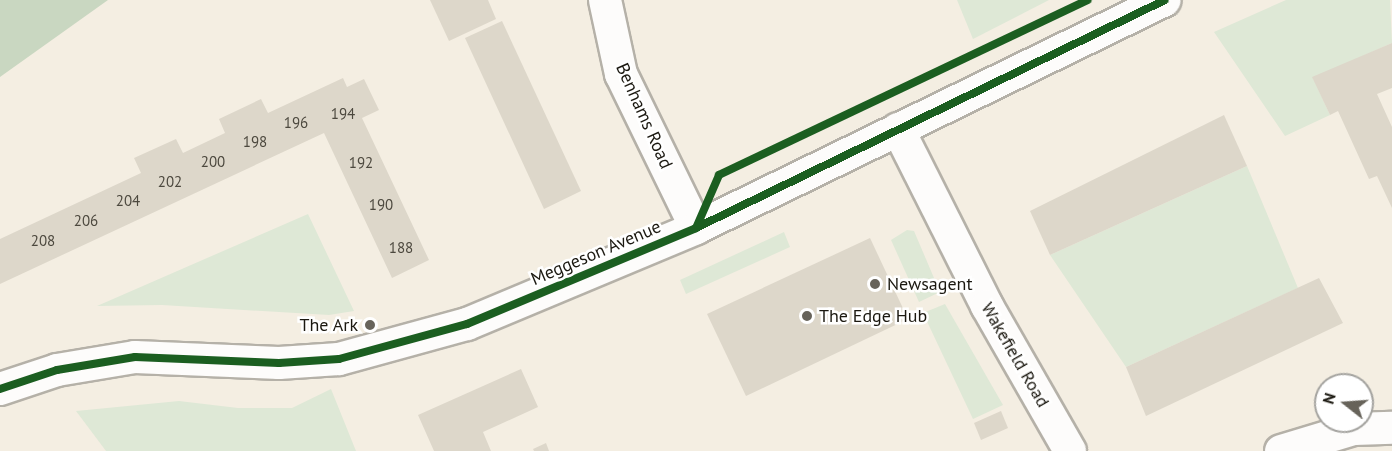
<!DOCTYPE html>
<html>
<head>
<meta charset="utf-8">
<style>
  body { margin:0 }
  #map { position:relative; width:1392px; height:451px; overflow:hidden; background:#f4eee2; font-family:"PT Sans",sans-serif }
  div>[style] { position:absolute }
  .green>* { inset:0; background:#dee8d6 }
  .forest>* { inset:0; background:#c9d7c1 }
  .building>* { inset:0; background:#ddd7ca }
  .roads { filter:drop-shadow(2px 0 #b5b1a8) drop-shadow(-2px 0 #b5b1a8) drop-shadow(0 2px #b5b1a8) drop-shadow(0 -2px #b5b1a8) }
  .street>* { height:32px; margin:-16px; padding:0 16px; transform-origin:16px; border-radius:16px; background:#fdfcfb }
  .cycleway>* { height:8px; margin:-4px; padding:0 4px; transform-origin:4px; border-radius:4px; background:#1b5e20 }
  .dots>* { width:16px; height:16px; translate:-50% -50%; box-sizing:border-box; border:3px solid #fff; border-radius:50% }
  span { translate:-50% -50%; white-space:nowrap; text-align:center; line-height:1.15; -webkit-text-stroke:5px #fff; paint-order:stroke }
  .number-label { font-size:15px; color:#4c483e }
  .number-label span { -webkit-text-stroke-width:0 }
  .street-label { font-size:18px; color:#1b1810 }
  .poi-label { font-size:18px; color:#1b1810 }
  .left { translate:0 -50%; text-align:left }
  .right { translate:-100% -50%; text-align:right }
  .north { position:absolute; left:1314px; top:373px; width:60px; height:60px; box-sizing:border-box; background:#fff; border:2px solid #a4a39f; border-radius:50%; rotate:287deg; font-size:16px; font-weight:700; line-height:24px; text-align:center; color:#1b1810 }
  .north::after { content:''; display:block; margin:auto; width:21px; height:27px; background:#67635a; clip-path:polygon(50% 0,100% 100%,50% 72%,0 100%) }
</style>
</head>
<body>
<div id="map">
  <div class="green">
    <div style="clip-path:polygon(957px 0,1049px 0,973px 39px)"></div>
    <div style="clip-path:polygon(1286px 0,1390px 0,1392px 43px,1313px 78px,1330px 115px,1285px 136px,1214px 32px)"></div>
    <div style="clip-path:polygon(1247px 166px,1298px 288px,1126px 367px,1050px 255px)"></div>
    <div style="clip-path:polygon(308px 214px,354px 311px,329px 315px,162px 305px,97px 306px)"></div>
    <div style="clip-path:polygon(907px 230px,914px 231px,940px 292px,919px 302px,891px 240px)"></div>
    <div style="clip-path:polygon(784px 232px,790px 247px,686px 294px,680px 280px)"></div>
    <div style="clip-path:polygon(945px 304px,1003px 405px,973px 419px,923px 313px)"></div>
    <div style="clip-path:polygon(331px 389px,356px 451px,106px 451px,76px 411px,179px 401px,238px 408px,292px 408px)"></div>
  </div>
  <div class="forest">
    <div style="clip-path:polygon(0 0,108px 0,0 77px)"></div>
  </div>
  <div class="building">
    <div style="clip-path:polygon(430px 0,488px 0,496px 19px,449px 41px)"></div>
    <div style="clip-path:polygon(502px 21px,581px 191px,544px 209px,465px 38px)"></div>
    <div style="clip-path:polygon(1392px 43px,1392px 88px,1377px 94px,1392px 127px,1392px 208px,1377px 176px,1369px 179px,1338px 111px,1330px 115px,1312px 77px)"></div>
    <div style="clip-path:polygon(343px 78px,347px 87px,364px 79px,379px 110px,362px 118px,429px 260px,392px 278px,324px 133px,0 284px,0 239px,141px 173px,134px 158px,176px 139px,183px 153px,225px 133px,219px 119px,261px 99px,268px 113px)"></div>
    <div style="clip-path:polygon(1224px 115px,1247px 166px,1050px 255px,1030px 211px)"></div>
    <div style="clip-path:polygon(870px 238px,908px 319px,746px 396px,707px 314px)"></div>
    <div style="clip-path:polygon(1319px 278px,1343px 323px,1146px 416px,1126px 367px)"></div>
    <div style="clip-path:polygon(521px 369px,538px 407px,483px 432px,491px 451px,434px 451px,418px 415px)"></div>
    <div style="clip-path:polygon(1001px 411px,1008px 428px,981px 440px,974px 423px)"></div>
    <div style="clip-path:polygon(546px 443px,549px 451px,534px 451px,533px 449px)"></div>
  </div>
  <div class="roads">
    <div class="street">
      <div style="left:605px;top:0;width:76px;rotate:77.8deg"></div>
      <div style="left:621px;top:74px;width:171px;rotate:64deg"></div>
      <div style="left:898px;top:129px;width:198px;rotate:63.3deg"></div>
      <div style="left:987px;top:306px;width:167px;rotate:60.2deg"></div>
      <div style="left:0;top:389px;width:60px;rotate:-18.4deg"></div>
      <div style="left:57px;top:370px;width:79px;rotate:-9.5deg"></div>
      <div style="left:135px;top:357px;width:144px;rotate:2.4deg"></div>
      <div style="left:279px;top:363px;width:60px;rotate:-3.8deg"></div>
      <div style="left:339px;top:359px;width:133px;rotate:-15.3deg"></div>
      <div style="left:467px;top:324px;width:248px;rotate:-22.7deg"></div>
      <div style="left:696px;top:228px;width:521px;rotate:-25.93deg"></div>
      <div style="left:1281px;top:451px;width:76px;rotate:-16.8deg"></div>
      <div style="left:1354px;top:429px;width:38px;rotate:-2deg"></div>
    </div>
  </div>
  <div class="cycleway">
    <div style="left:696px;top:228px;width:58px;rotate:-66.5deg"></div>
    <div style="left:719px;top:175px;width:408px;rotate:-25.4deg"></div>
    <div style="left:0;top:389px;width:60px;rotate:-18.4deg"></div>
    <div style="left:57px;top:370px;width:79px;rotate:-9.5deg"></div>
    <div style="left:135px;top:357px;width:144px;rotate:2.4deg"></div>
    <div style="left:279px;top:363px;width:60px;rotate:-3.8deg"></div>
    <div style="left:339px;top:359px;width:133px;rotate:-15.3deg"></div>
    <div style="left:467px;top:324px;width:248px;rotate:-22.7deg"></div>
    <div style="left:696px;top:228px;width:521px;rotate:-25.93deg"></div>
  </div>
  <div class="dots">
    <div style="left:875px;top:284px;background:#67635a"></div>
    <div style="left:807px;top:316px;background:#67635a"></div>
    <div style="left:370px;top:325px;background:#67635a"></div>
  </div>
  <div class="number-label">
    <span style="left:343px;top:114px">194</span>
    <span style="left:296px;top:123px">196</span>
    <span style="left:255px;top:142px">198</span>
    <span style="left:213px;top:162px">200</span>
    <span style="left:361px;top:163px">192</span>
    <span style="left:170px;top:182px">202</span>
    <span style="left:128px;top:201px">204</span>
    <span style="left:381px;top:205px">190</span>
    <span style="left:86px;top:221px">206</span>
    <span style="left:43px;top:241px">208</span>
    <span style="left:401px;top:248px">188</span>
  </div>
  <div class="street-label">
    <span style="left:644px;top:116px;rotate:66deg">Benhams Road</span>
    <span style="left:596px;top:253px;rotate:-23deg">Meggeson Avenue</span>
    <span style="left:1015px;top:355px;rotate:60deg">Wakefield Road</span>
  </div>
  <div class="poi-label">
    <span class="left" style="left:887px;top:284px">Newsagent</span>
    <span class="left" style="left:819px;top:316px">The Edge Hub</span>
    <span class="right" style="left:358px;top:325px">The Ark</span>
  </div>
  <div class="north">N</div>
</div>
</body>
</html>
